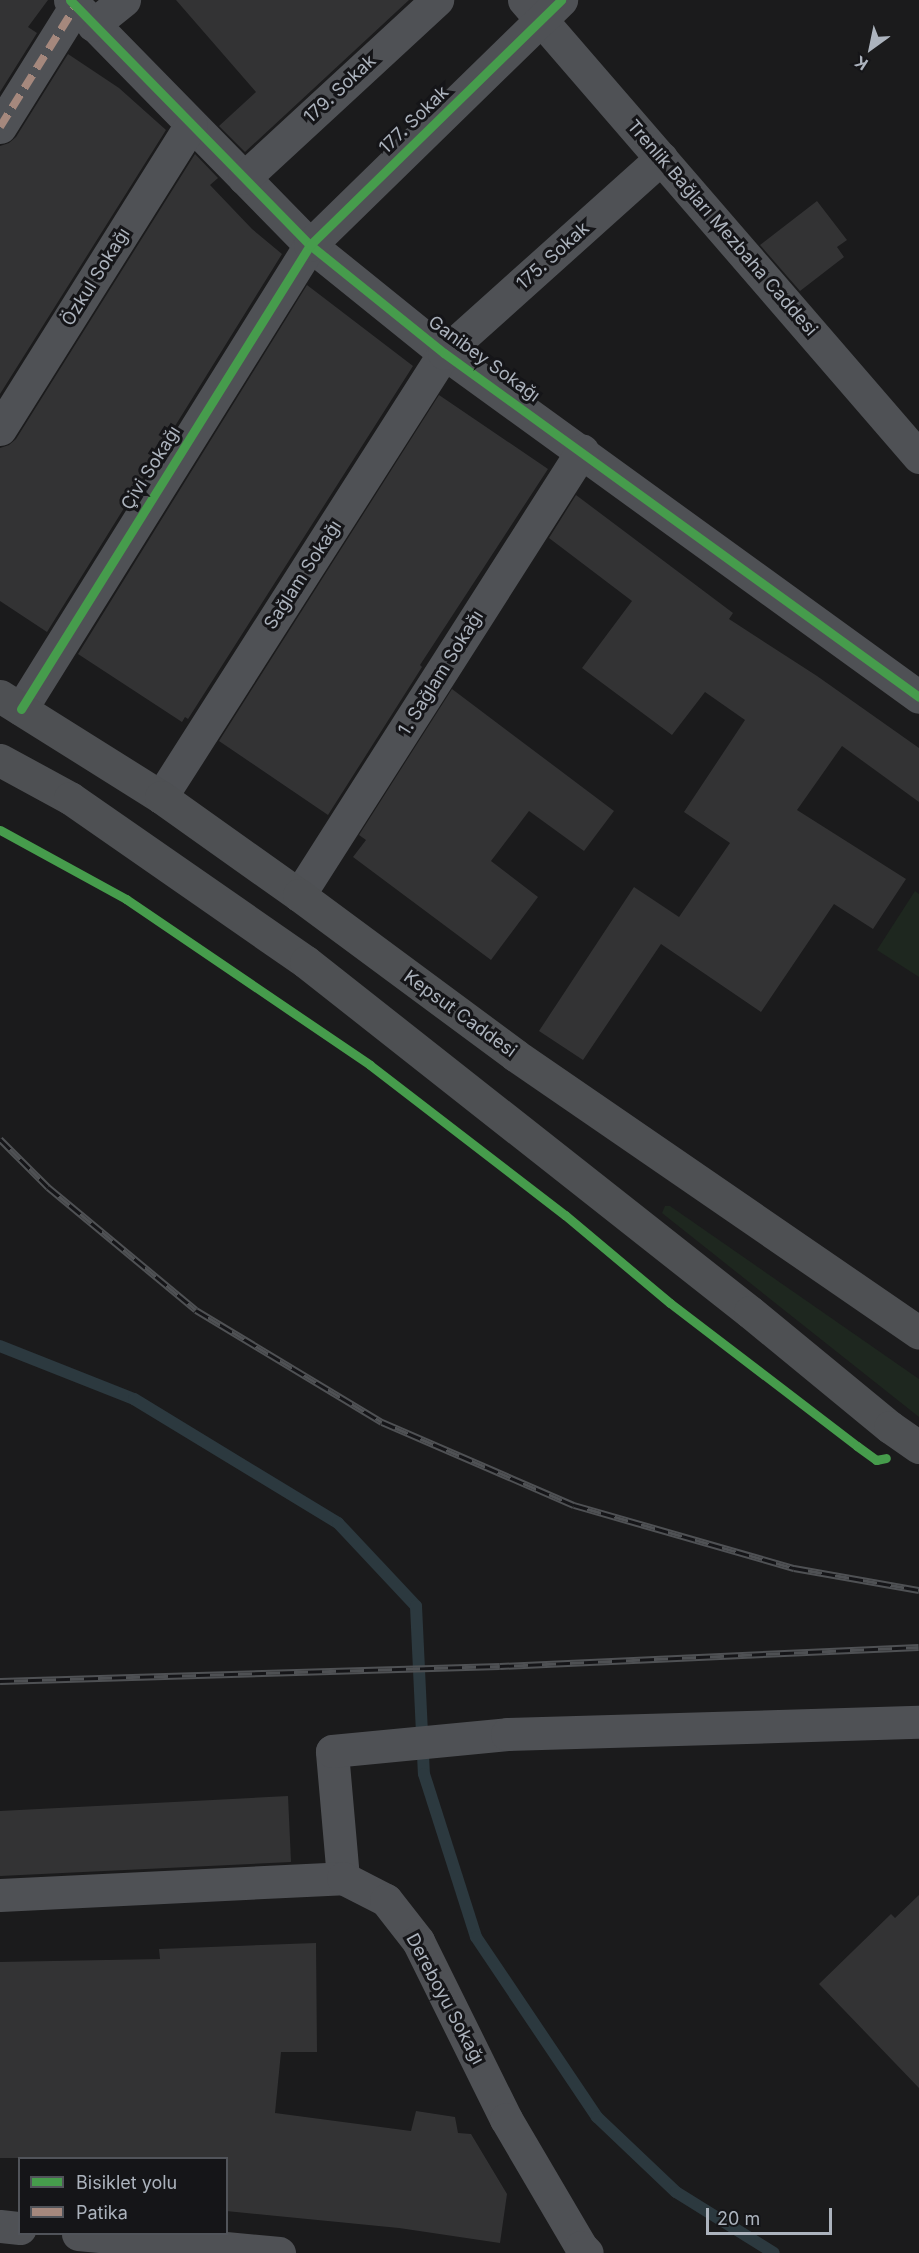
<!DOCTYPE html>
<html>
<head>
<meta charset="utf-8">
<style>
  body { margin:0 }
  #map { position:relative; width:919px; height:2253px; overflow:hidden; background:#1b1b1c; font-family:Inter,sans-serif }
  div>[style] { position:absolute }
  .green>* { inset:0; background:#1e271f }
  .stream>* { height:12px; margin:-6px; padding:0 6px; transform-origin:6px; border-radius:6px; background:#2c393f }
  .building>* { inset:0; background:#333334 }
  .minor>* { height:33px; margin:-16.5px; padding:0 16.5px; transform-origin:16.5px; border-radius:16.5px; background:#4f5155 }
  .secondary>* { height:33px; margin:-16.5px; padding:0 16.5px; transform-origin:16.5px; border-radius:16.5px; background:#4e5053 }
  .rail>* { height:7px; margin-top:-3.5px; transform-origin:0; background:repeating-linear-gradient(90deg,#151518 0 14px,#4f5154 0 28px); box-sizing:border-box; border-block:2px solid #4f5154 }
  .quiet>* { height:8px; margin-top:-4px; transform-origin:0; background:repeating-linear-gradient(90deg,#a5887d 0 15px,transparent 0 23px) }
  .cycleway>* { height:9px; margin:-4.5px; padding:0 4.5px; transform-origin:4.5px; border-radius:4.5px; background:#469c4c }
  span { translate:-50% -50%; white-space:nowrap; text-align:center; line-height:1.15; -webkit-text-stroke:6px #151518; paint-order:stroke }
  .street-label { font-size:18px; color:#acb3bd }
  .legend { position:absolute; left:18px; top:2157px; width:210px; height:78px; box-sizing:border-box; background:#151518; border:2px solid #51545a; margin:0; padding:8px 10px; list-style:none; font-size:18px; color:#acb3bd }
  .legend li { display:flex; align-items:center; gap:12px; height:30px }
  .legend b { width:30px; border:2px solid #51545a }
  .north { position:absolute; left:841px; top:18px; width:60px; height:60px; -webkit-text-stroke:4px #151518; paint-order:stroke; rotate:213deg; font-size:16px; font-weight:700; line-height:24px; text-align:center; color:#acb3bd }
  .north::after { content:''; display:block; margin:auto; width:21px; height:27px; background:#acb3bd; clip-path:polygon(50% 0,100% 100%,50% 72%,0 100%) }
  .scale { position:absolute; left:706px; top:2208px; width:126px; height:27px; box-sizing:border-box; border:3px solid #acb3bd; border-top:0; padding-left:8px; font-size:18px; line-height:21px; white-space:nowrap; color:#acb3bd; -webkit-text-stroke:4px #151518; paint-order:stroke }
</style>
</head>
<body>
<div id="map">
  <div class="green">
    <div style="clip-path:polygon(915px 891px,919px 894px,919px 977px,877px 950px)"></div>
    <div style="clip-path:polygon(665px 1206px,670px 1206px,919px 1379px,919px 1417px,662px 1213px)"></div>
  </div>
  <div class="stream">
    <div style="left:0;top:1346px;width:144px;rotate:21.6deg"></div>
    <div style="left:134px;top:1399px;width:239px;rotate:31.3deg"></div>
    <div style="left:338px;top:1523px;width:114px;rotate:46.8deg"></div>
    <div style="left:416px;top:1606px;width:168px;rotate:87.3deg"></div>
    <div style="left:424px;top:1774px;width:171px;rotate:72.3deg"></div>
    <div style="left:476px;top:1937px;width:217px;rotate:56.1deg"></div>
    <div style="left:597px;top:2117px;width:109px;rotate:43.5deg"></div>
    <div style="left:676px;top:2192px;width:115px;rotate:31.9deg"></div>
  </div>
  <div class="building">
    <div style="clip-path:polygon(0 0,48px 0,28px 27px,37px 33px,0 92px)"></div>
    <div style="clip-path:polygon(176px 0,409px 0,245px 152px,219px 126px,256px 92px)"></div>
    <div style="clip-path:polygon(68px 54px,119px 88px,166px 130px,0 394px,0 146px,9px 143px,16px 137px)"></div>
    <div style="clip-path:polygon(195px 154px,218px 178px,210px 185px,252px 229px,282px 254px,47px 632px,0 601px,0 448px,9px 445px,16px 439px)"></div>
    <div style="clip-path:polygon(817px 201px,847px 240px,837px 247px,844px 257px,800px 291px,760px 245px)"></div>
    <div style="clip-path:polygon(307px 285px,413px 366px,188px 719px,185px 717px,182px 722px,78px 654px)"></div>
    <div style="clip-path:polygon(439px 395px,548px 469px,420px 665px,422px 667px,328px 815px,219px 741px)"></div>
    <div style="clip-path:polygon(576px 495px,733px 613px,729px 619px,817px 676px,919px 748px,919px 802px,842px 746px,797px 810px,906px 879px,873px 929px,834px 904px,761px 1012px,661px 944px,583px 1060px,539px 1031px,634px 887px,679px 917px,730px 843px,684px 812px,745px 720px,705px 692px,672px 735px,582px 668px,632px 601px,549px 538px)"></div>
    <div style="clip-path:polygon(452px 689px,614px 811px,584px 851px,529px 811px,491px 861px,538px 897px,491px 960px,353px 857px,366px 840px,359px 835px)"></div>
    <div style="clip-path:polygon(288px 1796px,291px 1862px,0 1876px,0 1811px)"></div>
    <div style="clip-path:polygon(919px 1895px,919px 2088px,819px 1984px,891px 1914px,895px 1918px)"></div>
    <div style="clip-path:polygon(316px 1943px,317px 2052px,281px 2052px,275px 2113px,411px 2131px,416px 2111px,455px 2117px,458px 2133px,471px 2134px,507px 2194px,500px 2243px,399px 2228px,226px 2211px,226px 2158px,0 2158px,0 1962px,160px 1959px,159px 1949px)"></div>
  </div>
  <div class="minor">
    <div style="left:70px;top:0;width:343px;rotate:45.6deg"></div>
    <div style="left:310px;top:245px;width:172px;rotate:38.9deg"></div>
    <div style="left:444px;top:353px;width:586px;rotate:35.91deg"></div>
    <div style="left:524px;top:0;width:604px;rotate:49.16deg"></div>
    <div style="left:93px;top:25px;width:40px;rotate:-39deg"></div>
    <div style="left:0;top:127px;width:142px;rotate:-58deg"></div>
    <div style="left:244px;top:178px;width:263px;rotate:-42.7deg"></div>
    <div style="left:0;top:429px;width:359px;rotate:-57.9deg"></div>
    <div style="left:21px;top:709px;width:547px;rotate:-58.08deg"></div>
    <div style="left:310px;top:245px;width:351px;rotate:-44.3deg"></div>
    <div style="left:161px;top:797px;width:527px;rotate:-57.49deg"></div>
    <div style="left:444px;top:353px;width:292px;rotate:-41.9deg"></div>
    <div style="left:299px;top:895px;width:527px;rotate:-57.49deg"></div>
    <div style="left:343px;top:1878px;width:127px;rotate:-95deg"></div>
    <div style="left:332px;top:1751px;width:176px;rotate:-5.5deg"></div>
    <div style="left:507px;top:1734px;width:412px;rotate:-1.7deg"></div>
    <div style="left:0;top:1895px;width:343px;rotate:-2.8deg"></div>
    <div style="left:343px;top:1878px;width:48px;rotate:27.1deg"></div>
    <div style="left:386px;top:1900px;width:52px;rotate:52deg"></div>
    <div style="left:418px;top:1941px;width:199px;rotate:63.7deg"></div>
    <div style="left:506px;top:2119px;width:148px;rotate:59.6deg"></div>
    <div style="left:581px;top:2247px;width:8px;rotate:45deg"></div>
    <div style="left:0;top:2226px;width:20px;rotate:6deg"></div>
    <div style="left:78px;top:2234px;width:202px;rotate:5.4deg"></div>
  </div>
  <div class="secondary">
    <div style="left:0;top:696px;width:190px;rotate:32.1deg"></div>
    <div style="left:161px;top:797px;width:169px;rotate:35.4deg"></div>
    <div style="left:299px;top:895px;width:269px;rotate:36.5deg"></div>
    <div style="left:515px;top:1055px;width:490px;rotate:34.5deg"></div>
    <div style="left:0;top:760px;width:80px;rotate:28.5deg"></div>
    <div style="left:70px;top:798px;width:287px;rotate:34.8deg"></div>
    <div style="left:306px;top:962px;width:565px;rotate:38.25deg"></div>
    <div style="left:750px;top:1312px;width:181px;rotate:39.4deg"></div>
    <div style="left:890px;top:1427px;width:35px;rotate:35deg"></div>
  </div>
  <div class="rail">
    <div style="left:0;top:1139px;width:68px;rotate:45deg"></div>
    <div style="left:48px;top:1187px;width:192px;rotate:39.7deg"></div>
    <div style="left:196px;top:1310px;width:217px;rotate:31.1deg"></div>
    <div style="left:382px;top:1422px;width:209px;rotate:23.4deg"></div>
    <div style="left:574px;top:1505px;width:229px;rotate:16deg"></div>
    <div style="left:794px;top:1568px;width:127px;rotate:10deg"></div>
    <div style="left:0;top:1681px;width:500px;rotate:-1.72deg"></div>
    <div style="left:500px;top:1666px;width:419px;rotate:-2.6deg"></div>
  </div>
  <div class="quiet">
    <div style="left:0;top:127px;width:142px;rotate:-58deg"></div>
  </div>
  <div class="cycleway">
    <div style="left:70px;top:0;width:343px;rotate:45.6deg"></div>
    <div style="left:310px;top:245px;width:172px;rotate:38.9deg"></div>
    <div style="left:444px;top:353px;width:586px;rotate:35.91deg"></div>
    <div style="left:21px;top:709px;width:547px;rotate:-58.08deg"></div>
    <div style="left:310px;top:245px;width:351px;rotate:-44.3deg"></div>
    <div style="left:0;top:830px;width:144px;rotate:28.7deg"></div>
    <div style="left:126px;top:899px;width:295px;rotate:34.2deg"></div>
    <div style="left:370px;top:1065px;width:246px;rotate:37.6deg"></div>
    <div style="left:565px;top:1215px;width:137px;rotate:40deg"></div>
    <div style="left:670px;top:1303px;width:235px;rotate:37.4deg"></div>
    <div style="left:857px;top:1446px;width:24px;rotate:36deg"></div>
    <div style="left:876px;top:1460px;width:10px;rotate:-11deg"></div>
  </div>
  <div class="street-label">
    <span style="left:340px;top:89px;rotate:-43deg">179. Sokak</span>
    <span style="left:414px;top:120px;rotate:-44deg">177. Sokak</span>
    <span style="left:722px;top:228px;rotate:49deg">Trenlik Bağları Mezbaha Caddesi</span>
    <span style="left:553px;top:256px;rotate:-42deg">175. Sokak</span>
    <span style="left:96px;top:277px;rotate:-58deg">Özkul Sokağı</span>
    <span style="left:484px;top:359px;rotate:36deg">Ganibey Sokağı</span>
    <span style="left:151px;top:468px;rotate:-58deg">Çivi Sokağı</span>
    <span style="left:303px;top:575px;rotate:-57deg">Sağlam Sokağı</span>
    <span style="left:441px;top:673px;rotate:-58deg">1. Sağlam Sokağı</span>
    <span style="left:460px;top:1014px;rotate:36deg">Kepsut Caddesi</span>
    <span style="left:445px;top:1999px;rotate:62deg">Dereboyu Sokağı</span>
  </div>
  <ul class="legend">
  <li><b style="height:8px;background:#469c4c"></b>Bisiklet yolu</li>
  <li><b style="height:8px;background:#a5887d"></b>Patika</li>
  </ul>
  <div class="north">K</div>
  <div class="scale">20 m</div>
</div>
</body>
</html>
